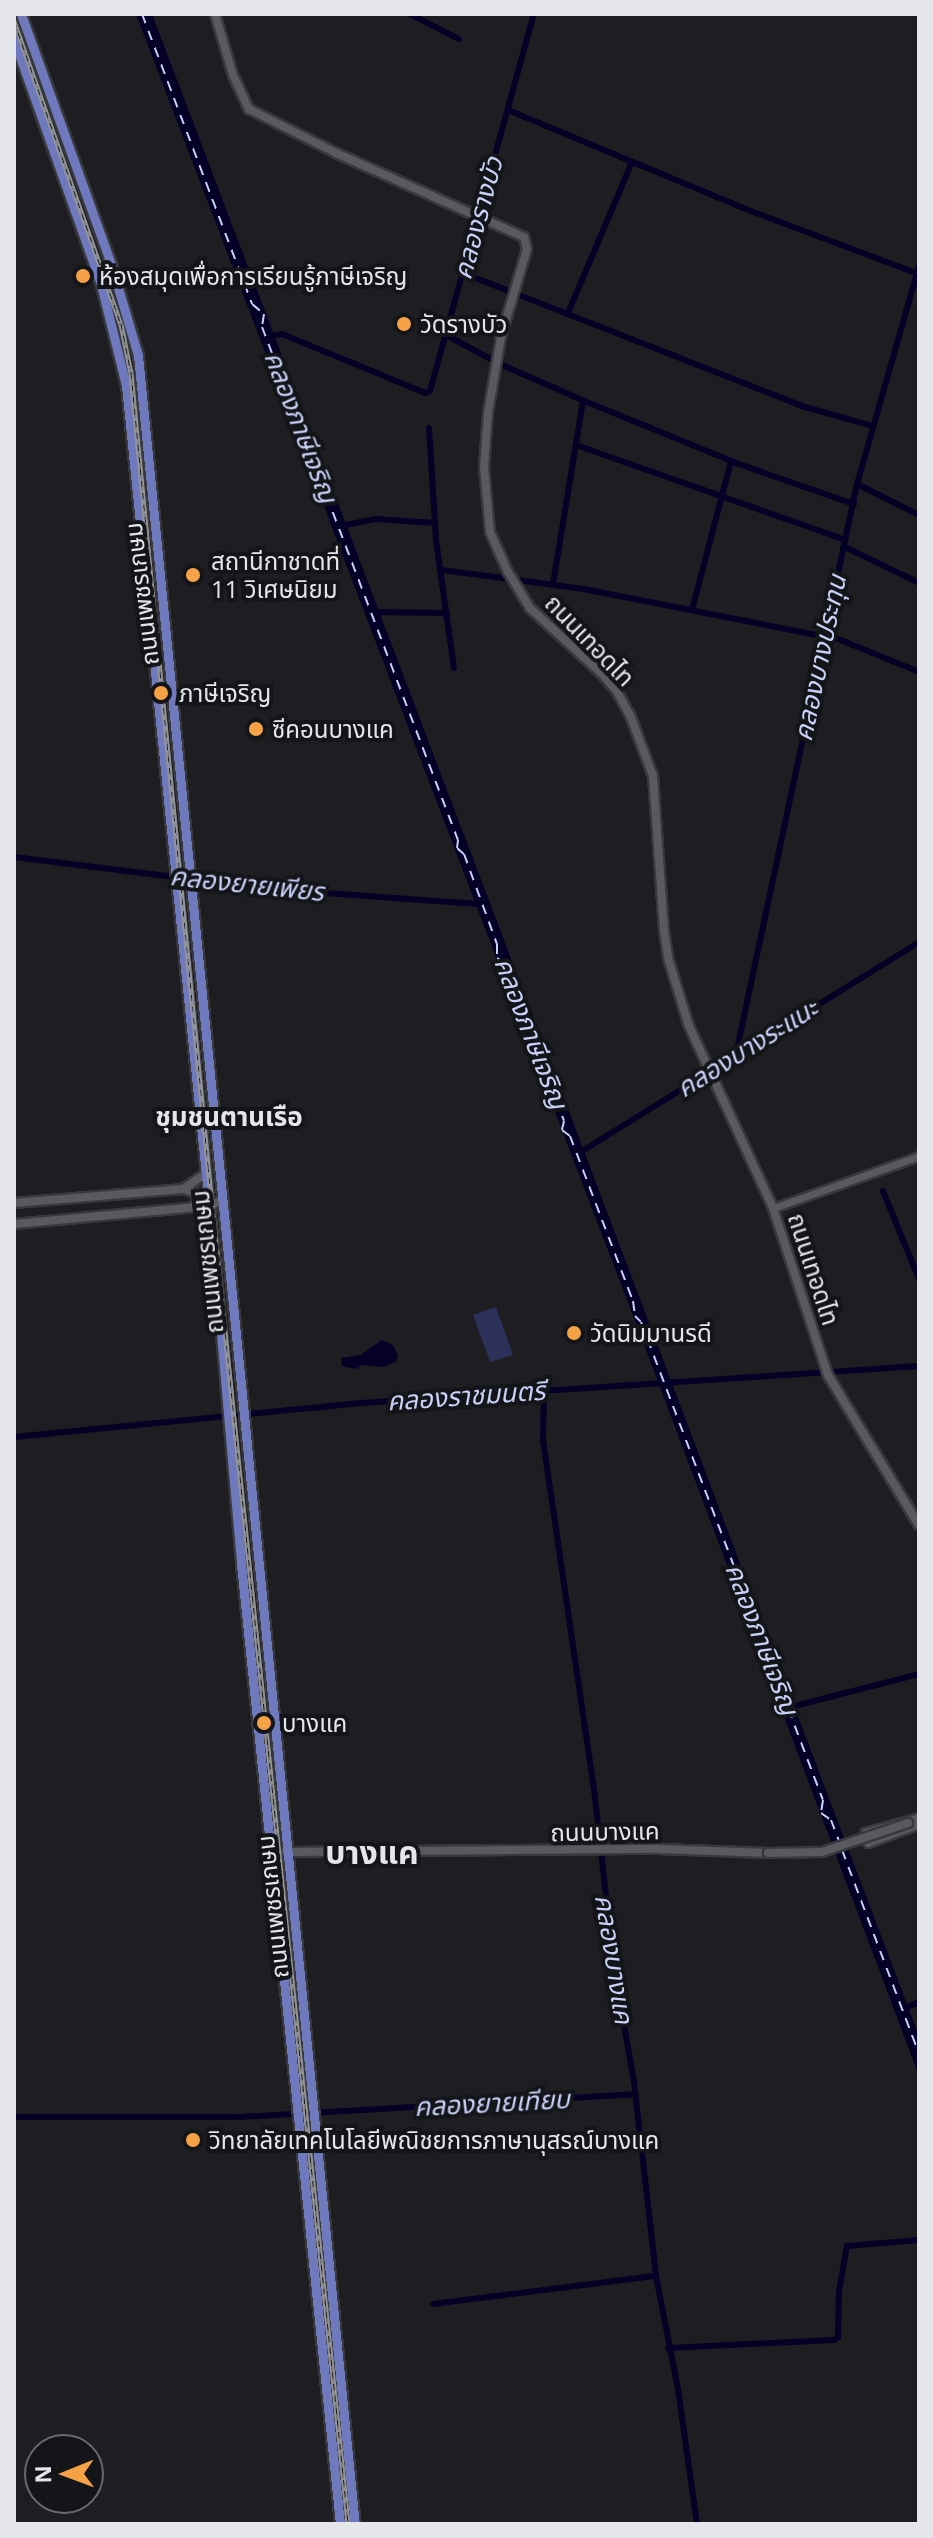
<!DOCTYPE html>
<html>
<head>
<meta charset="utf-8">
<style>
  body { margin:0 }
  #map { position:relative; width:933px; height:2538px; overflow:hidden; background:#1e1e22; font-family:"Open Sans","Noto Sans Thai",sans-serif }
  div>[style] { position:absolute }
  .green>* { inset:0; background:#2b3159 }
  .water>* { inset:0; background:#040026 }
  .canal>* { height:6px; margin:-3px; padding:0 3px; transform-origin:3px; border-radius:3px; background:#040026 }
  .ferry>* { height:2px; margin-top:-1px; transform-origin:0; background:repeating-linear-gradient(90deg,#c8d1f8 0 10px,transparent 0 18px) }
  .roads { filter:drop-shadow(2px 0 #39393d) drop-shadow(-2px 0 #39393d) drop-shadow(0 2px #39393d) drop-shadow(0 -2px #39393d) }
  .tertiary>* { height:7px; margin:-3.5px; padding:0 3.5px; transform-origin:3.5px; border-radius:3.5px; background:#595a5f }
  .secondary>* { height:8px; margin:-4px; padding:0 4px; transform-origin:4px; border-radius:4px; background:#595a5f }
  .primary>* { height:9px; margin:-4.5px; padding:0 4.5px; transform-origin:4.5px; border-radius:4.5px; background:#6f79be }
  .rail>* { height:5px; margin-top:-2.5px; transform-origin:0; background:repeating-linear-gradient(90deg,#141519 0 6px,#939497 0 12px); box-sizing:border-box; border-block:2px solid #939497 }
  .bridges { filter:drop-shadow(2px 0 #39393d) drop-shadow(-2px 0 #39393d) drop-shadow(0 2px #39393d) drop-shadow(0 -2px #39393d) }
  .secondary-bridge>* { height:8px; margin:-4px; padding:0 4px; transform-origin:4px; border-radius:4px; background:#595a5f }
  .dots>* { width:22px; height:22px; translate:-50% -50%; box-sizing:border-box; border:4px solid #141519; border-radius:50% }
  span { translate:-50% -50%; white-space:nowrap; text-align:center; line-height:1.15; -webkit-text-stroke:8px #141519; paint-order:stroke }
  .poi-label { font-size:24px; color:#e5e6e9 }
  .left { translate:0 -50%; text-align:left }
  .street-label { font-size:24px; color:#e5e6e9 }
  .water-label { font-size:26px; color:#c8d1f8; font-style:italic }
  .neighbourhood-label { font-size:26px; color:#e5e6e9; font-weight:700 }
  .district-label { font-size:32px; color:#e5e6e9; font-weight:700 }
  .frame { position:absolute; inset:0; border:16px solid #e5e6e9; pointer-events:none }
  .north { position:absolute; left:24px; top:2434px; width:80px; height:80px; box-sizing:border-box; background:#141519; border:2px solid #68696c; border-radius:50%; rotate:269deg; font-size:22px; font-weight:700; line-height:32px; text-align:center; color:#e5e6e9 }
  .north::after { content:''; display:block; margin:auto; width:28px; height:36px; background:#f5a246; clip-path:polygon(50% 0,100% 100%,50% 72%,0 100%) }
</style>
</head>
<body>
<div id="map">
  <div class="green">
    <div style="clip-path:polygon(496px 1307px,513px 1355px,490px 1362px,473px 1315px)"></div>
  </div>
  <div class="water">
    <div style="clip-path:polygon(136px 14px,152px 14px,531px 1011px,919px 2036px,919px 2076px,651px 1363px)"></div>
    <div style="clip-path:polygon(382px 1340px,393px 1345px,398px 1356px,396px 1362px,383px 1367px,362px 1365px,356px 1369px,342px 1366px,341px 1358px,360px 1355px)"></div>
  </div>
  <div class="canal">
    <div style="left:410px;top:14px;width:55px;rotate:27deg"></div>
    <div style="left:508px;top:110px;width:255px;rotate:22.6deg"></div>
    <div style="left:743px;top:208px;width:185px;rotate:20.6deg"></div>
    <div style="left:463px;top:273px;width:367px;rotate:21.4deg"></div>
    <div style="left:805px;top:407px;width:66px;rotate:15.7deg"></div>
    <div style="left:568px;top:313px;width:164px;rotate:-67deg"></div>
    <div style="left:446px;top:335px;width:64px;rotate:28.2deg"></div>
    <div style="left:502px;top:365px;width:87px;rotate:23.6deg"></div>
    <div style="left:582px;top:400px;width:166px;rotate:22.2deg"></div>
    <div style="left:736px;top:463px;width:125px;rotate:19.2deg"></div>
    <div style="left:266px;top:337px;width:16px;rotate:-11deg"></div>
    <div style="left:282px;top:334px;width:155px;rotate:22.4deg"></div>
    <div style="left:425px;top:393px;width:5px;rotate:-22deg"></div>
    <div style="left:430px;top:391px;width:391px;rotate:-74.6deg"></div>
    <div style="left:429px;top:428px;width:112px;rotate:86.4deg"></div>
    <div style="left:436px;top:540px;width:129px;rotate:82deg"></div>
    <div style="left:576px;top:445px;width:286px;rotate:19.4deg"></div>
    <div style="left:857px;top:484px;width:69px;rotate:26.6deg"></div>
    <div style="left:340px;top:526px;width:36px;rotate:-11deg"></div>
    <div style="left:375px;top:519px;width:60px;rotate:3.8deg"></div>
    <div style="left:845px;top:547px;width:82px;rotate:25.9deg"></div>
    <div style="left:442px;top:570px;width:143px;rotate:7.6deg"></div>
    <div style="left:584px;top:589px;width:247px;rotate:11.2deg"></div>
    <div style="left:553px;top:584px;width:185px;rotate:-80.7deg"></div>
    <div style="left:692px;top:610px;width:154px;rotate:-75.3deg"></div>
    <div style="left:371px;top:612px;width:76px;rotate:0.8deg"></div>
    <div style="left:826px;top:634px;width:100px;rotate:22.2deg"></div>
    <div style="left:14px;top:857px;width:258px;rotate:7.1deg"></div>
    <div style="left:270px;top:889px;width:212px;rotate:4.1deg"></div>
    <div style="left:736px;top:1054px;width:583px;rotate:-78.02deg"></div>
    <div style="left:857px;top:484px;width:227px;rotate:-74.1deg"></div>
    <div style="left:579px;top:1153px;width:400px;rotate:-31.8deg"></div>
    <div style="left:883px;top:1191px;width:95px;rotate:67.8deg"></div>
    <div style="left:544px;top:1392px;width:48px;rotate:91.2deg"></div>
    <div style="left:543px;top:1440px;width:362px;rotate:81.7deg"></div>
    <div style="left:595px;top:1798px;width:171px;rotate:83.6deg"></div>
    <div style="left:614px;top:1968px;width:116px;rotate:80deg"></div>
    <div style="left:634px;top:2082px;width:195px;rotate:83.5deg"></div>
    <div style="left:656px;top:2276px;width:115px;rotate:79deg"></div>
    <div style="left:678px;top:2389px;width:136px;rotate:82deg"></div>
    <div style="left:14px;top:1437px;width:349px;rotate:-5.6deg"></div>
    <div style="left:361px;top:1403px;width:559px;rotate:-3.79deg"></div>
    <div style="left:787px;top:1708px;width:136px;rotate:-14.4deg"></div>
    <div style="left:903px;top:2009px;width:17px;rotate:-24deg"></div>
    <div style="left:14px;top:2117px;width:226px"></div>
    <div style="left:240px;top:2117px;width:396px;rotate:-3.3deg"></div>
    <div style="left:433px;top:2304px;width:225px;rotate:-7.2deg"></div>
    <div style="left:668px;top:2348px;width:166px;rotate:-2.8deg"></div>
    <div style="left:834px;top:2340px;width:5px;rotate:-37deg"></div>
    <div style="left:838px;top:2337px;width:46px;rotate:-88.8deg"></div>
    <div style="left:839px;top:2291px;width:46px;rotate:-79.9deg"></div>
    <div style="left:847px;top:2246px;width:72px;rotate:-4.8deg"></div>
  </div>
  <div class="ferry">
    <div style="left:142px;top:14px;width:310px;rotate:69.2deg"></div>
    <div style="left:252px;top:304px;width:16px;rotate:40deg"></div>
    <div style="left:264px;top:314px;width:13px;rotate:99deg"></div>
    <div style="left:262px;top:327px;width:549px;rotate:69.09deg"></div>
    <div style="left:458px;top:840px;width:8px;rotate:97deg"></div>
    <div style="left:457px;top:848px;width:9px;rotate:41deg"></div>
    <div style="left:464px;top:854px;width:96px;rotate:69.9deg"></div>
    <div style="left:497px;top:944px;width:14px;rotate:90deg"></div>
    <div style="left:497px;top:958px;width:11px;rotate:34deg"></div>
    <div style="left:506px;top:964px;width:167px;rotate:69.7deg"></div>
    <div style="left:564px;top:1121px;width:9px;rotate:103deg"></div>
    <div style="left:562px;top:1130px;width:10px;rotate:37deg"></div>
    <div style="left:570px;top:1136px;width:177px;rotate:69.1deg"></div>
    <div style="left:633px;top:1301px;width:15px;rotate:82deg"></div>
    <div style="left:635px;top:1316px;width:8px;rotate:45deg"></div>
    <div style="left:641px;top:1322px;width:511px;rotate:69.16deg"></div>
    <div style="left:823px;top:1800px;width:13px;rotate:99deg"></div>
    <div style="left:821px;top:1813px;width:12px;rotate:35deg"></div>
    <div style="left:831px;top:1820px;width:26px;rotate:69deg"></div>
    <div style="left:842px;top:1850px;width:218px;rotate:69.3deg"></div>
  </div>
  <div class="roads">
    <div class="tertiary">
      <div style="left:773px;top:1208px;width:155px;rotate:-19.6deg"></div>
      <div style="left:919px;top:1817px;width:56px;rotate:164.5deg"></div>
      <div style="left:865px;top:1832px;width:5px;rotate:112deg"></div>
      <div style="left:863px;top:1837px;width:8px;rotate:50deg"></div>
      <div style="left:868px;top:1843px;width:54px;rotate:-20.4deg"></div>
    </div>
    <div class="secondary">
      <div style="left:215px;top:14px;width:64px;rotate:73.6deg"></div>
      <div style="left:233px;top:75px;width:38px;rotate:65deg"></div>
      <div style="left:249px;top:109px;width:97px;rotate:26.8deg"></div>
      <div style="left:336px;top:153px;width:206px;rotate:24.1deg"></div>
      <div style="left:524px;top:237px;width:12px;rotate:76deg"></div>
      <div style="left:527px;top:249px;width:92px;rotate:106.5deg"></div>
      <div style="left:501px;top:337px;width:77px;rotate:99.7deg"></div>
      <div style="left:488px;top:413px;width:54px;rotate:94.2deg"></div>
      <div style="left:484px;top:467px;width:65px;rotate:84.7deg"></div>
      <div style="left:490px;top:532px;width:44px;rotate:65.8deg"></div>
      <div style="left:508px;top:572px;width:42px;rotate:58.6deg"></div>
      <div style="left:530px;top:608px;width:96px;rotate:42.5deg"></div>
      <div style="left:601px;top:673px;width:23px;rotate:49deg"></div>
      <div style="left:616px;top:690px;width:29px;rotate:61deg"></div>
      <div style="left:630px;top:715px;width:65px;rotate:69.3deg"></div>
      <div style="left:653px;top:776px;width:155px;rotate:85.9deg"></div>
      <div style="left:664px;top:931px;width:30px;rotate:81deg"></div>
      <div style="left:669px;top:961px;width:68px;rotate:72.9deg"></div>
      <div style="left:689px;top:1026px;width:200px;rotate:65.2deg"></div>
      <div style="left:773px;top:1208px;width:176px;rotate:71.8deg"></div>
      <div style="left:828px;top:1375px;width:175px;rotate:58.8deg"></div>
      <div style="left:184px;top:1189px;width:15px;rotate:20deg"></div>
      <div style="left:198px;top:1194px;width:7px;rotate:90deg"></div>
      <div style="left:198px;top:1201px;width:8px;rotate:130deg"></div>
      <div style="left:14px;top:1203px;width:170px;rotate:-4.7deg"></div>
      <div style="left:183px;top:1189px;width:27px;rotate:-34deg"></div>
      <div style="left:14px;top:1224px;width:195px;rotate:-5.3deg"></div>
      <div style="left:208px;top:1206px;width:14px;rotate:-21deg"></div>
      <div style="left:908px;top:1823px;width:12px;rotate:-20deg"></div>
      <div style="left:286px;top:1852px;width:373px;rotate:-0.5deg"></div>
      <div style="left:659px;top:1849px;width:109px;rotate:2.1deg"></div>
    </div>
    <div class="primary">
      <div style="left:21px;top:14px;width:266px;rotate:70.2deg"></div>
      <div style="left:111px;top:264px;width:95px;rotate:73.5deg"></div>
      <div style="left:138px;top:355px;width:2180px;rotate:84.29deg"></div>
      <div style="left:14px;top:40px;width:260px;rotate:70.4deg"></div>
      <div style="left:101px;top:285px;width:103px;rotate:76deg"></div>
      <div style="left:126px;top:385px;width:884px;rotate:84.22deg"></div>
      <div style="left:215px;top:1265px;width:300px;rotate:85deg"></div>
      <div style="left:241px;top:1564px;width:965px;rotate:84.11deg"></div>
    </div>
  </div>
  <div class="rail">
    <div style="left:14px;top:21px;width:321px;rotate:70.6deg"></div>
    <div style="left:121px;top:324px;width:50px;rotate:78.5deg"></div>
    <div style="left:131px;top:373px;width:797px;rotate:84.45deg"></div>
    <div style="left:208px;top:1166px;width:1365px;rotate:84.11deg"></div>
  </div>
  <div class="bridges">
    <div class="secondary-bridge">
      <div style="left:768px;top:1853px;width:54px;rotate:-1.1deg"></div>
      <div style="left:822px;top:1852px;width:91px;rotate:-18.6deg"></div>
    </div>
  </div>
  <div class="dots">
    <div style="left:83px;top:276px;background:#f5a246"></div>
    <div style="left:404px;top:324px;background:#f5a246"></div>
    <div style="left:193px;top:575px;background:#f5a246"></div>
    <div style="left:161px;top:693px;background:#f5a246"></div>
    <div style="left:256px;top:729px;background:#f5a246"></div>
    <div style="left:574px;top:1333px;background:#f5a246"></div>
    <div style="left:264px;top:1723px;background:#f5a246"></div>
    <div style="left:193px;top:2140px;background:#f5a246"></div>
  </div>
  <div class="poi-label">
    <span class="left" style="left:99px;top:276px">ห้องสมุดเพื่อการเรียนรู้ภาษีเจริญ</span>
    <span class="left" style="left:420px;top:324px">วัดรางบัว</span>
    <span class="left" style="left:211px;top:575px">สถานีกาชาดที่<br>11 วิเศษนิยม</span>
    <span class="left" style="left:179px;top:693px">ภาษีเจริญ</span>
    <span class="left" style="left:272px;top:729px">ซีคอนบางแค</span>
    <span class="left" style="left:590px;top:1333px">วัดนิมมานรดี</span>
    <span class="left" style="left:282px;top:1723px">บางแค</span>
    <span class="left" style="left:209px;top:2140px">วิทยาลัยเทคโนโลยีพณิชยการภาษานุสรณ์บางแค</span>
  </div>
  <div class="street-label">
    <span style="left:141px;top:594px;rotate:-97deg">ถนนเพชรเกษม</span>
    <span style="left:590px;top:640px;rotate:46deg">ถนนเทอดไท</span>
    <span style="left:207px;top:1262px;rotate:-96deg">ถนนเพชรเกษม</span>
    <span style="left:814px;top:1269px;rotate:72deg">ถนนเทอดไท</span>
    <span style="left:605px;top:1831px;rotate:-1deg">ถนนบางแค</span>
    <span style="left:272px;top:1907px;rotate:-96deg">ถนนเพชรเกษม</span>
  </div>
  <div class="water-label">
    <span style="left:478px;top:218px;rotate:-75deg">คลองรางบัว</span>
    <span style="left:301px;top:427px;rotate:69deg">คลองภาษีเจริญ</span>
    <span style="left:820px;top:658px;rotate:-78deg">คลองบางประทุน</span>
    <span style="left:247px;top:884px;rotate:6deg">คลองยายเพียร</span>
    <span style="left:531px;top:1033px;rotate:69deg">คลองภาษีเจริญ</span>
    <span style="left:747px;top:1048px;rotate:-32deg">คลองบางระแนะ</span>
    <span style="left:466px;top:1396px;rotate:-4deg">คลองราชมนตรี</span>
    <span style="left:762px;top:1639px;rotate:69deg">คลองภาษีเจริญ</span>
    <span style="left:614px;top:1959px;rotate:81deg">คลองบางแค</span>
    <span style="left:492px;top:2103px;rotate:-3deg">คลองยายเทียบ</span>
  </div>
  <div class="neighbourhood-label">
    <span style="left:229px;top:1117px">ชุมชนตานเรือ</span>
  </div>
  <div class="district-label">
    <span style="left:372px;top:1852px">บางแค</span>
  </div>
  <div class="frame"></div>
  <div class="north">N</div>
</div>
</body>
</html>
